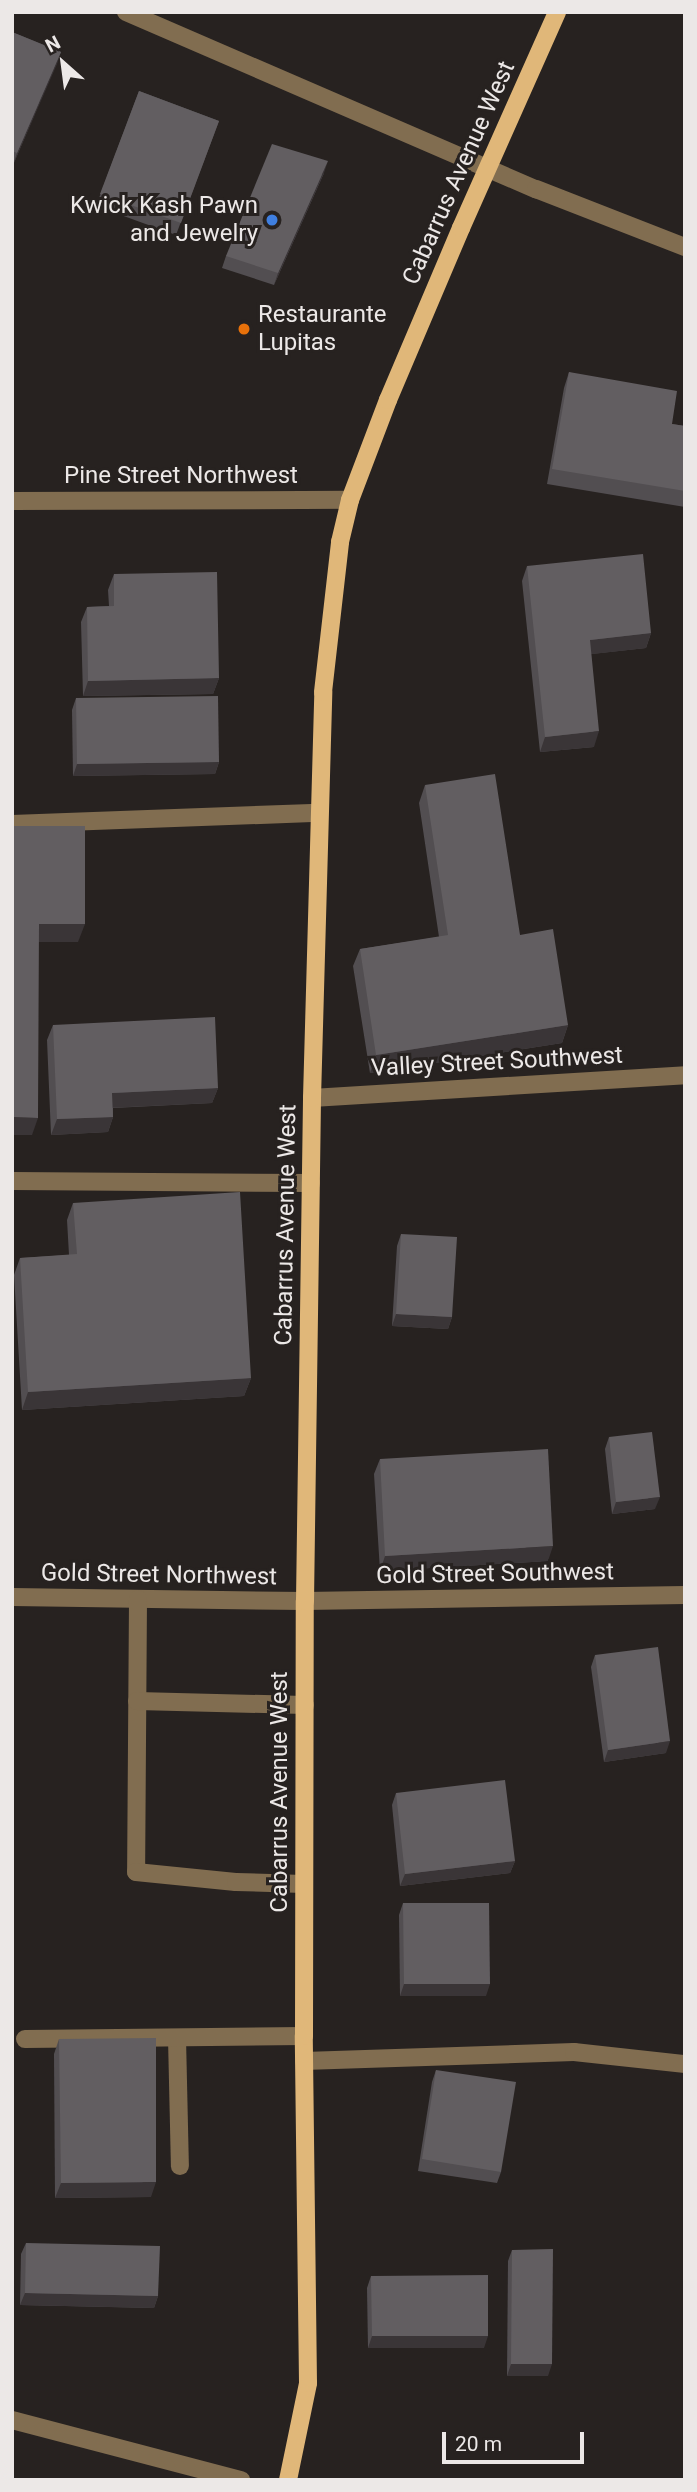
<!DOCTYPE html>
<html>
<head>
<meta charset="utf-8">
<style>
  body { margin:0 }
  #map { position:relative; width:697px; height:2492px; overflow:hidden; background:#272220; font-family:Roboto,sans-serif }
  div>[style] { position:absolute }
  .minor>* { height:18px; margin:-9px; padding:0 9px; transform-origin:9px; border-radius:9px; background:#816d50 }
  .major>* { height:18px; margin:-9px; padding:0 9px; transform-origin:9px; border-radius:9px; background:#e0b779 }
  .wall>* { inset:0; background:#524e51 }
  .shaded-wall>* { inset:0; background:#3a3537 }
  .building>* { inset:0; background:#625e61 }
  .dots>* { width:19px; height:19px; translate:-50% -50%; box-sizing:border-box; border:4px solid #272220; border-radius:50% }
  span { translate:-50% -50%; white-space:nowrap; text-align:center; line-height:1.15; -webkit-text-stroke:6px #272220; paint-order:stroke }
  .street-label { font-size:24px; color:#ece8e7 }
  .poi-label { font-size:24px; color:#ece8e7 }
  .right { translate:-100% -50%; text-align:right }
  .left { translate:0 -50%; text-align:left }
  .frame { position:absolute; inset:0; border:14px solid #ece8e7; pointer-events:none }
  .north { position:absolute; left:28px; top:28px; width:70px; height:70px; -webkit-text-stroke:5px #272220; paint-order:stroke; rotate:332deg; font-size:19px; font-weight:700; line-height:28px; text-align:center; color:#ece8e7 }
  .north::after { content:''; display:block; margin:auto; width:24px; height:32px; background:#ece8e7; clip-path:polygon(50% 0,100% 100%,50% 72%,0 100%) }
  .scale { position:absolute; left:442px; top:2432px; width:142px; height:32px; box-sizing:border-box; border:4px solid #ece8e7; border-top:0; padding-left:9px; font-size:21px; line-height:24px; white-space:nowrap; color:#ece8e7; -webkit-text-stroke:5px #272220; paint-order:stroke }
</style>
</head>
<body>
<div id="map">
  <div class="minor">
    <div style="left:126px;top:12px;width:447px;rotate:23.4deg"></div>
    <div style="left:536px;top:189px;width:160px;rotate:21.3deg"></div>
    <div style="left:12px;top:501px;width:338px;rotate:-0.2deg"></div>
    <div style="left:12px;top:824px;width:307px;rotate:-2.1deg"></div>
    <div style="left:312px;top:1098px;width:374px;rotate:-3.5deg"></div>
    <div style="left:12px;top:1181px;width:299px;rotate:0.4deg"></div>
    <div style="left:12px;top:1597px;width:293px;rotate:0.8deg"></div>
    <div style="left:305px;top:1601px;width:380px;rotate:-0.9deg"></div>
    <div style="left:138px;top:1599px;width:273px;rotate:90.4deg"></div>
    <div style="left:136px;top:1872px;width:100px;rotate:5.7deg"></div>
    <div style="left:236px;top:1882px;width:68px;rotate:1.7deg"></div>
    <div style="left:137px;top:1701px;width:168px;rotate:1.4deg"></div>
    <div style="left:177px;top:2038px;width:128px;rotate:88.7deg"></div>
    <div style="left:25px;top:2039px;width:279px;rotate:-0.6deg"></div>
    <div style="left:304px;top:2061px;width:270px;rotate:-1.9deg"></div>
    <div style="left:574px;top:2052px;width:112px;rotate:6.2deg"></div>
    <div style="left:12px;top:2420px;width:237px;rotate:14.7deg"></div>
  </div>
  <div class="major">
    <div style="left:288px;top:2480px;width:99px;rotate:-78.3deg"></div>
    <div style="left:308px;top:2383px;width:347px;rotate:-90.7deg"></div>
    <div style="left:304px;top:2036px;width:435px;rotate:-89.9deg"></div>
    <div style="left:305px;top:1601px;width:503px;rotate:-89.2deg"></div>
    <div style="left:312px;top:1098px;width:406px;rotate:-88.4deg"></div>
    <div style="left:323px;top:692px;width:151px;rotate:-83.5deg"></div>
    <div style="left:340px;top:542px;width:43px;rotate:-76.6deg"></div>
    <div style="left:350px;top:500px;width:107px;rotate:-69.2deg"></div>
    <div style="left:388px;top:400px;width:187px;rotate:-67deg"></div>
    <div style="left:461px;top:228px;width:236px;rotate:-66deg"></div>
  </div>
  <div class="wall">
    <div style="clip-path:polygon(12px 32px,61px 52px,13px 165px,12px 165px)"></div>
    <div style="clip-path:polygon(139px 91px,219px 121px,176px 235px,96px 206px)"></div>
    <div style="clip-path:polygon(324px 173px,274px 285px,222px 268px,226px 256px)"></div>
    <div style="clip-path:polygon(569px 372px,672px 424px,685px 426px,685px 507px,547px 484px,564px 388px)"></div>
    <div style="clip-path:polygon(527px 566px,651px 633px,646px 648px,591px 654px,594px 747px,540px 752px,522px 581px)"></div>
    <div style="clip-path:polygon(114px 574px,219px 678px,213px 694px,83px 696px,81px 622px,87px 607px,109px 606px,108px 590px)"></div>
    <div style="clip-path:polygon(76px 698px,219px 762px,215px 774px,73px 776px,72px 710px)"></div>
    <div style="clip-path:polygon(425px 785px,520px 935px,568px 1025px,562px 1043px,370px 1073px,353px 966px,360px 949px,439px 937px,419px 803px)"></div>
    <div style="clip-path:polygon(53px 1025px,218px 1088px,212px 1103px,113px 1108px,113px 1117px,108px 1132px,51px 1135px,47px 1040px)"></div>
    <div style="clip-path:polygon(73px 1203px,251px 1378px,244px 1396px,22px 1410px,14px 1275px,20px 1258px,69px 1255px,67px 1220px)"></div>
    <div style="clip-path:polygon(401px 1234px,452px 1317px,448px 1329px,392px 1326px,397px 1246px)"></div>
    <div style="clip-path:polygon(609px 1437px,655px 1509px,612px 1514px,605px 1449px)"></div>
    <div style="clip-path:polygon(380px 1459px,548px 1561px,380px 1571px,374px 1474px)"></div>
    <div style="clip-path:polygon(595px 1655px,666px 1753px,604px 1762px,591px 1667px)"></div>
    <div style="clip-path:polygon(396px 1793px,515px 1861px,510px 1873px,400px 1886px,392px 1805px)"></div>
    <div style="clip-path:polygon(403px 1903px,486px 1996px,400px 1996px,399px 1915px)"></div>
    <div style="clip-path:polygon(59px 2039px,151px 2197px,55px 2198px,54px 2054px)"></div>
    <div style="clip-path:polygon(436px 2070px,501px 2172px,497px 2183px,418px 2171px,432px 2082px)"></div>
    <div style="clip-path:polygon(26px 2243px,158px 2296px,154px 2308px,20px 2305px,21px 2254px)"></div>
    <div style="clip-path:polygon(512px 2250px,548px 2376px,507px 2376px,508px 2261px)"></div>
    <div style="clip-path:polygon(371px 2276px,484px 2348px,368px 2348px,367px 2288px)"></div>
  </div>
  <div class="shaded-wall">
    <div style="clip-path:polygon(61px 52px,57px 64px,13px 165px,17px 153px)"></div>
    <div style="clip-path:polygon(328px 161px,324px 173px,274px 285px,278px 273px)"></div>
    <div style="clip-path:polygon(651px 633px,646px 648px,584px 655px,590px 640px)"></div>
    <div style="clip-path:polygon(219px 678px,213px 694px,83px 696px,88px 681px)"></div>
    <div style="clip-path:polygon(599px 731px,594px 747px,540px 752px,545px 737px)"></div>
    <div style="clip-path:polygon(219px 762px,215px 774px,73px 776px,77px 764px)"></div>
    <div style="clip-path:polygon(39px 924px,85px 924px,78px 942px,33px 942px)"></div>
    <div style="clip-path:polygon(568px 1025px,562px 1043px,370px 1073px,376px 1055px)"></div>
    <div style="clip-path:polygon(218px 1088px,212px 1103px,107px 1108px,112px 1093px)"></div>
    <div style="clip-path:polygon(12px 1117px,38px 1118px,32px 1135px,12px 1135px)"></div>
    <div style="clip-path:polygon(113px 1117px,108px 1132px,51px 1135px,57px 1119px)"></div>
    <div style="clip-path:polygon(396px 1314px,452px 1317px,448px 1329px,392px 1326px)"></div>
    <div style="clip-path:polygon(251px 1378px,244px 1396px,22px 1410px,28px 1392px)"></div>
    <div style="clip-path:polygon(660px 1497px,655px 1509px,612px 1514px,616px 1502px)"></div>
    <div style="clip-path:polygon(553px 1546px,548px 1561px,380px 1571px,385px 1556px)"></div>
    <div style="clip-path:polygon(670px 1741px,666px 1753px,604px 1762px,608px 1750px)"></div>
    <div style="clip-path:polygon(515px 1861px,510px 1873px,400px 1886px,405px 1874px)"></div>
    <div style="clip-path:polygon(404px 1984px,490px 1984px,486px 1996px,400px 1996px)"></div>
    <div style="clip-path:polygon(156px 2182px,151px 2197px,55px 2198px,61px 2183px)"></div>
    <div style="clip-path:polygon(25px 2293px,158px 2296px,154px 2308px,20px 2305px)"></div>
    <div style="clip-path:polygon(372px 2336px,488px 2336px,484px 2348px,368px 2348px)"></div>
    <div style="clip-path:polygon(511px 2364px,552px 2364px,548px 2376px,507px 2376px)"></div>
  </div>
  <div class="building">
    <div style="clip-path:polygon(12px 32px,61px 52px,17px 153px,12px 151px)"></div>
    <div style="clip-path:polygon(139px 91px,219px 121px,181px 223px,100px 194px)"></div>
    <div style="clip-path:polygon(272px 144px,328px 161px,278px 273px,226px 256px)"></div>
    <div style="clip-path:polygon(569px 372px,677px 391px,672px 424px,685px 426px,685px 491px,552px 469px)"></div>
    <div style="clip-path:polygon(643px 554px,651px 633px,590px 640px,599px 731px,545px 737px,527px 566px)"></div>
    <div style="clip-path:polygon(217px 572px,219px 678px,88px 681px,87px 607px,114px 606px,114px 574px)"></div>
    <div style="clip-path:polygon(218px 696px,219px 762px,77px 764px,76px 698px)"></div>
    <div style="clip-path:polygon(495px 774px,520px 935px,553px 929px,568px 1025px,376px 1055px,360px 949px,448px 935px,425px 785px)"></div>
    <div style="clip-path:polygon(12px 826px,85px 826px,85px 924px,39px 924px,38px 1118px,12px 1117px)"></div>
    <div style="clip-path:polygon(215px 1017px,218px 1088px,112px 1093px,113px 1117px,57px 1119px,53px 1025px)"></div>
    <div style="clip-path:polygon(240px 1192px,251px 1378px,28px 1392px,20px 1258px,77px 1254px,73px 1203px)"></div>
    <div style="clip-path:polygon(401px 1234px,457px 1237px,452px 1317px,396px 1314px)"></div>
    <div style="clip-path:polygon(652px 1432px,660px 1497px,616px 1502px,609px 1437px)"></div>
    <div style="clip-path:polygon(548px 1449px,553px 1546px,385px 1556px,380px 1459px)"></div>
    <div style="clip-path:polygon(658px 1647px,670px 1741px,608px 1750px,595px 1655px)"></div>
    <div style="clip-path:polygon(505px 1780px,515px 1861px,405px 1874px,396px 1793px)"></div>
    <div style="clip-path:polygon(403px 1903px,489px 1903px,490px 1984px,404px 1984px)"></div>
    <div style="clip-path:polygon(156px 2038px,156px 2182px,61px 2183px,59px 2039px)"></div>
    <div style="clip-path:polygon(436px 2070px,516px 2082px,501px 2172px,422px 2159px)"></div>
    <div style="clip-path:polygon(26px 2243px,160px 2246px,158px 2296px,25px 2293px)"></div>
    <div style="clip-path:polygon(553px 2249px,552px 2364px,511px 2364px,512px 2250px)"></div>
    <div style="clip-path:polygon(488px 2275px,488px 2336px,372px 2336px,371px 2276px)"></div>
  </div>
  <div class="dots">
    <div style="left:272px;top:220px;background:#3f7fe0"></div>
    <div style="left:244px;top:329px;background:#e8710a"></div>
  </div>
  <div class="street-label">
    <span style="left:459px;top:173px;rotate:-66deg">Cabarrus Avenue West</span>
    <span style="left:181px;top:476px">Pine Street Northwest</span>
    <span style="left:497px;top:1062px;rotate:-3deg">Valley Street Southwest</span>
    <span style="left:286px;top:1225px;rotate:-89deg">Cabarrus Avenue West</span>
    <span style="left:495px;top:1574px;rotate:-1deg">Gold Street Southwest</span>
    <span style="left:159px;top:1575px;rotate:1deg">Gold Street Northwest</span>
    <span style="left:280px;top:1792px;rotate:-90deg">Cabarrus Avenue West</span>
  </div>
  <div class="poi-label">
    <span class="right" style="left:258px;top:220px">Kwick Kash Pawn<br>and Jewelry</span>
    <span class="left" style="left:258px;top:329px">Restaurante<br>Lupitas</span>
  </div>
  <div class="frame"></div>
  <div class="north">N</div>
  <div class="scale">20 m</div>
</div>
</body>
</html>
